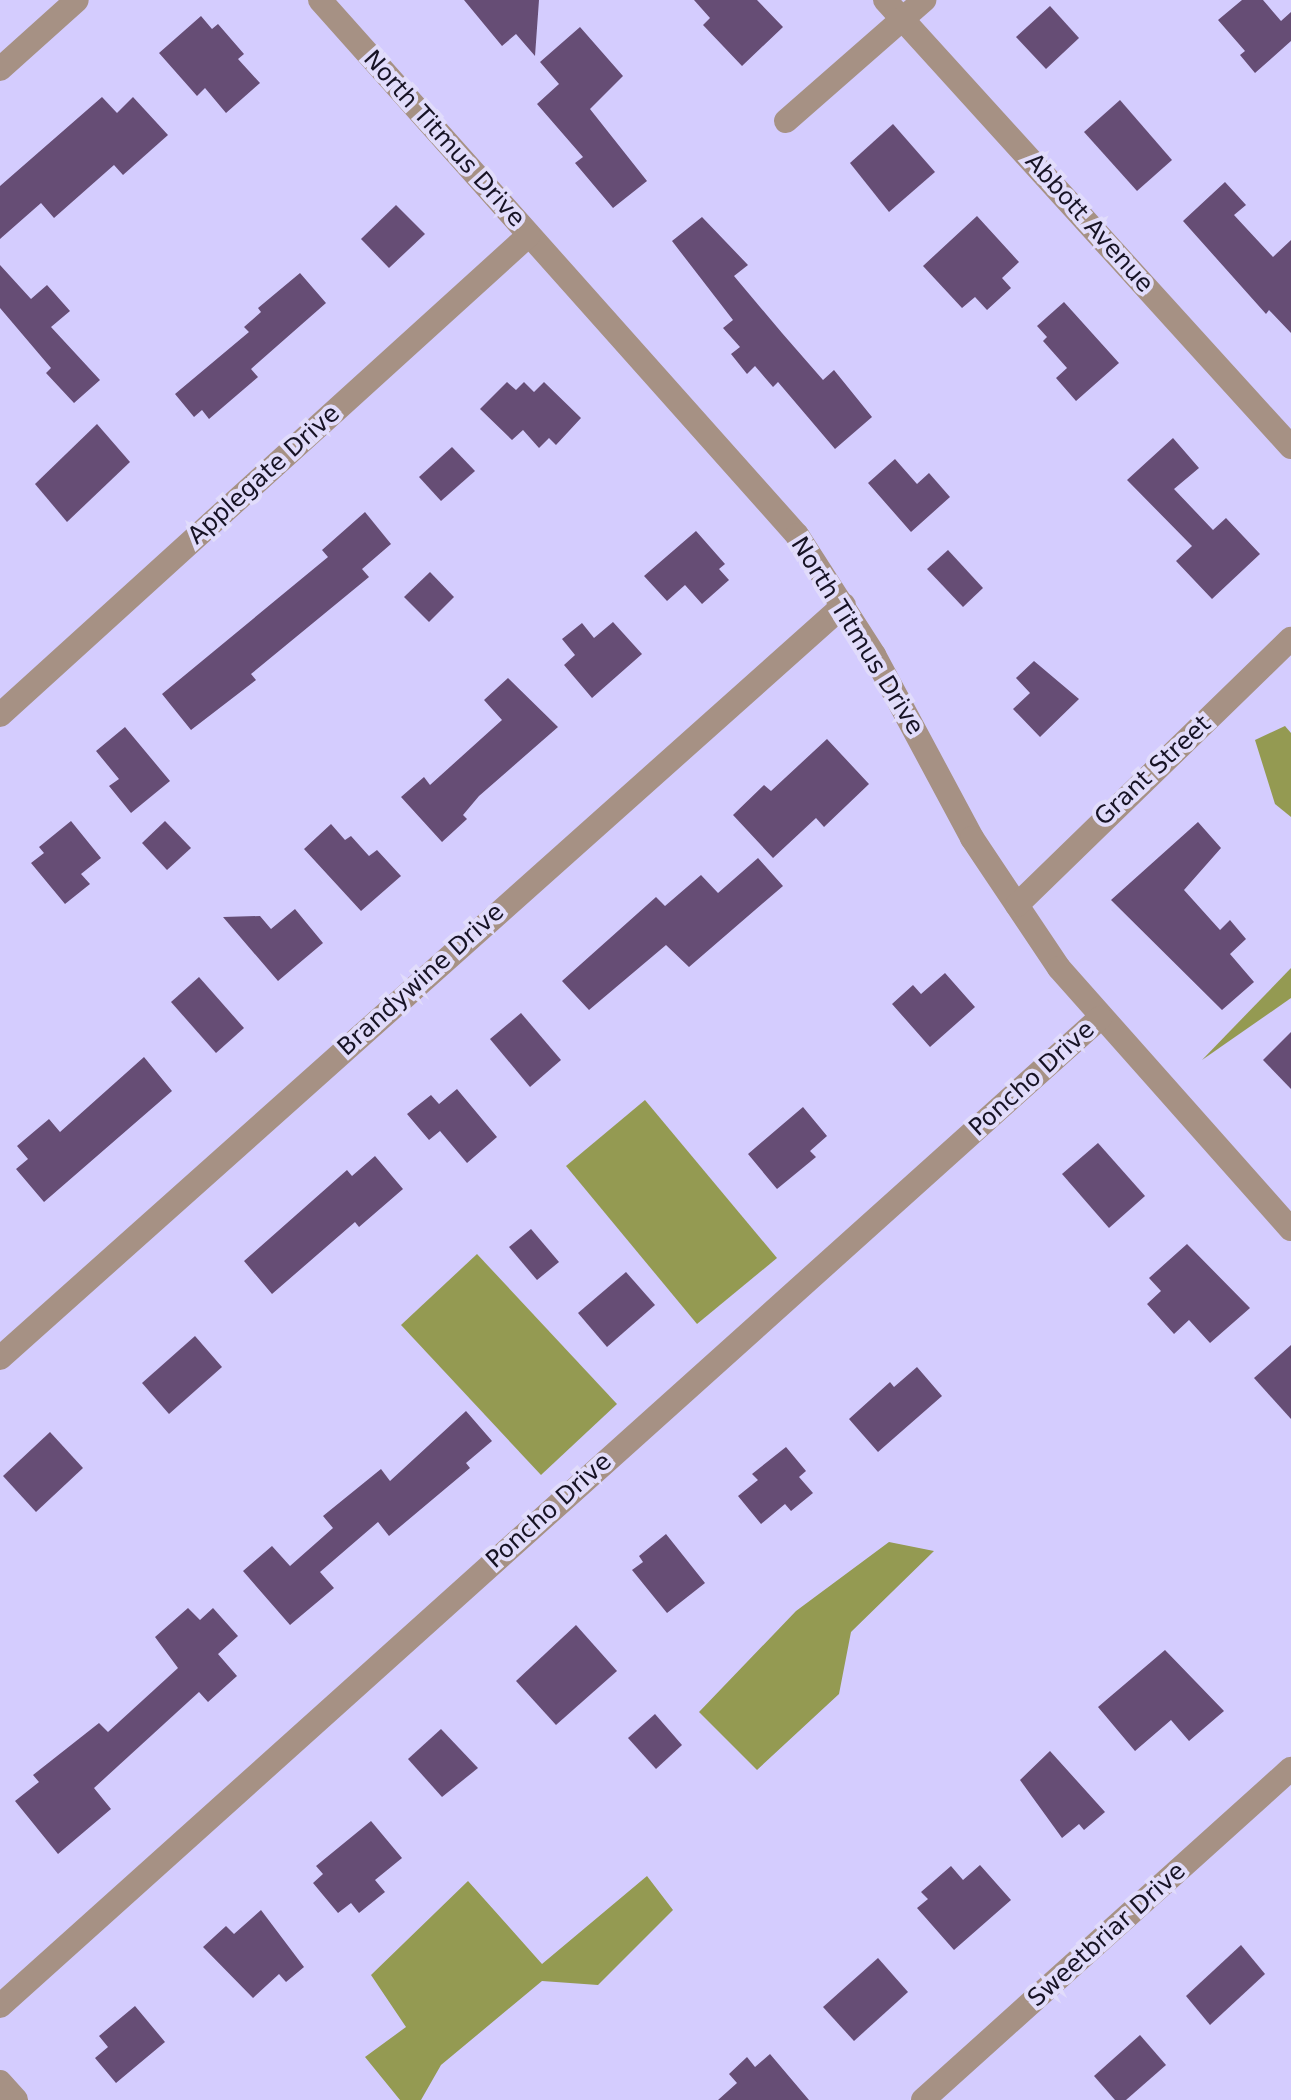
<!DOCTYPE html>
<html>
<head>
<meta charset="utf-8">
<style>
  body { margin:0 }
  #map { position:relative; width:1291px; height:2100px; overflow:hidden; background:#d4ccfe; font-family:"DejaVu Sans",sans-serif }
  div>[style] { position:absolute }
  .forest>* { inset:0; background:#949a52 }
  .building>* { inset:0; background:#664d75 }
  .street>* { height:24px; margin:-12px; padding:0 12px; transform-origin:12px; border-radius:12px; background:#a69184 }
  span { translate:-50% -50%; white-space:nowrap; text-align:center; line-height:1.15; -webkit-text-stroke:8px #e1dcfb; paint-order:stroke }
  .street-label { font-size:24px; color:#171325 }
</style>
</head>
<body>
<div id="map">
  <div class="forest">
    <div style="clip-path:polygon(1285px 726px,1291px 733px,1291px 817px,1275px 804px,1255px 740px)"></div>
    <div style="clip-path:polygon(1291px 968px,1291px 998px,1202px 1060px)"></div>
    <div style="clip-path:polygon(645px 1100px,777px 1258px,697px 1324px,566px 1166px)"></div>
    <div style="clip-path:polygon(477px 1254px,617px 1404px,541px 1475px,401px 1325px)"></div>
    <div style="clip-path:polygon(889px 1542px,934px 1551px,851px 1632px,839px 1694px,757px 1770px,699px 1712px,796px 1611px)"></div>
    <div style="clip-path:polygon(647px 1876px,673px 1910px,598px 1985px,542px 1981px,441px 2065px,421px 2100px,400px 2100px,365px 2057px,406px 2027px,371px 1975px,468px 1881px,542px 1964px)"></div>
  </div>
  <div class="building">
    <div style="clip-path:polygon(464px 0,539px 0,535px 56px,516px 34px,502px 46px)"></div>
    <div style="clip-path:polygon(694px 0,757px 0,783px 27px,742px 66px,703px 25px,710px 18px)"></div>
    <div style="clip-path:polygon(1242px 0,1263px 0,1281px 21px,1291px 12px,1291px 41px,1255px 73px,1240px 55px,1245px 51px,1218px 20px)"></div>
    <div style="clip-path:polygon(1050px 6px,1079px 38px,1046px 69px,1016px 37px)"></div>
    <div style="clip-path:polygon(201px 16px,212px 29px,218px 24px,244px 54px,238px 59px,260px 83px,226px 113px,205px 88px,197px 96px,159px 53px)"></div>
    <div style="clip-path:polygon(580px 27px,623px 76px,590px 109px,647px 181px,613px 208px,575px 163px,583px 157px,537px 104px,559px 84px,540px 62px)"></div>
    <div style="clip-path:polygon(102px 97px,117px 113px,133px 97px,168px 135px,123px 175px,114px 165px,54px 218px,41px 203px,0 239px,0 186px)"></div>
    <div style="clip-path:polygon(1120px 100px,1172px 160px,1137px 191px,1084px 132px)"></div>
    <div style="clip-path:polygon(893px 124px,935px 172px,889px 212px,850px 163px)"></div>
    <div style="clip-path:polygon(1225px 182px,1246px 205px,1234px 215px,1273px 257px,1291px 240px,1291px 333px,1269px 310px,1266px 314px,1183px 221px)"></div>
    <div style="clip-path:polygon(396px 205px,425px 234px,389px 268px,361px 239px)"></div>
    <div style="clip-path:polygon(977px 216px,1019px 262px,1002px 278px,1011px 288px,987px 310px,975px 297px,962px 308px,923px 266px)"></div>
    <div style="clip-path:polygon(702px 217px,748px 265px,734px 276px,782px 333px,823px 380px,834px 370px,872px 417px,835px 449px,778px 382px,773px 387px,755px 366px,747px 374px,731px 354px,740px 347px,723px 328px,733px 320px,672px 241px)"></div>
    <div style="clip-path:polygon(0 265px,31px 299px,47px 285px,70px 311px,51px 327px,100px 380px,74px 403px,46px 373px,51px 368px,0 308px)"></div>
    <div style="clip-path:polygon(300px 273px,326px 303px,251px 369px,258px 377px,209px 419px,202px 410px,194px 417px,175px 394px,249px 332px,244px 327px,261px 312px,258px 308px)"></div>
    <div style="clip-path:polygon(1064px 302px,1119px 363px,1076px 401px,1056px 378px,1067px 368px,1043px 341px,1047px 337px,1037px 326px)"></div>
    <div style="clip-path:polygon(507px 382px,516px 390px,524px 382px,534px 392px,544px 382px,581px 418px,556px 445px,549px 438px,539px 448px,523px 430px,512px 440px,480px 409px)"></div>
    <div style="clip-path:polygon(97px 424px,130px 462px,67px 522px,35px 484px)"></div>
    <div style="clip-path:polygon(1173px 438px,1199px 468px,1174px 489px,1213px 530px,1226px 518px,1260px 554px,1212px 599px,1176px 561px,1192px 546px,1127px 480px)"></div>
    <div style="clip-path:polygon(452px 447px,475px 471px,441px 501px,419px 477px)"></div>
    <div style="clip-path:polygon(895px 459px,917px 484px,929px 473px,950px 497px,911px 532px,868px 483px)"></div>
    <div style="clip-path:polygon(365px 512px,391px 544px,362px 569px,369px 577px,251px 674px,256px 680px,191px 730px,162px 694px,328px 557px,322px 550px)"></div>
    <div style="clip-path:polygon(696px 531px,725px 564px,719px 569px,729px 580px,702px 604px,685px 585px,667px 601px,644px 576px)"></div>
    <div style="clip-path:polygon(948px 550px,983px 588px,963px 607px,927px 569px)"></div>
    <div style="clip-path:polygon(430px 572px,454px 597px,429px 622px,404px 597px)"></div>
    <div style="clip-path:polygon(613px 622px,642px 654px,592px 698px,564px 665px,575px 655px,562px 639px,582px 623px,594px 638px)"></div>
    <div style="clip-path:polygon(1034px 661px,1079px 699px,1040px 737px,1013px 709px,1030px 693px,1016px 678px)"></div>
    <div style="clip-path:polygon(508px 678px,558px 727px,479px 796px,463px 815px,467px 819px,442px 842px,401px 797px,424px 777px,430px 785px,502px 720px,484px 700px)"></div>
    <div style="clip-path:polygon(125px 727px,170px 781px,131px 813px,109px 786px,119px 779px,96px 751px)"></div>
    <div style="clip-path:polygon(827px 739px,869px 784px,824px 827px,816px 818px,773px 858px,733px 815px,764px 785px,771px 791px)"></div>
    <div style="clip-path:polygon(71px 821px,101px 858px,81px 874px,90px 884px,65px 904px,31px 863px,44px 853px,39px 847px)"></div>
    <div style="clip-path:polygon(165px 821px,191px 848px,167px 870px,142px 843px)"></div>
    <div style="clip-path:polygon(1198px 822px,1221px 848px,1184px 890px,1220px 930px,1230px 920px,1246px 939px,1230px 954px,1254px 982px,1222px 1010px,1111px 900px)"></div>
    <div style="clip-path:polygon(331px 824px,345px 840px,351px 836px,369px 856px,377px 850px,401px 876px,361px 911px,304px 849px)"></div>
    <div style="clip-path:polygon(758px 858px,783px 886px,689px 967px,666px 945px,589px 1010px,562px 981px,656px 897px,665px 906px,701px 875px,718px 893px)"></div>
    <div style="clip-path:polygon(295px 909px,323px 943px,278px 981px,223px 917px,260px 916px,271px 929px)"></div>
    <div style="clip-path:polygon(945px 973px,975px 1007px,930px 1047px,892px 1004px,913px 985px,921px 994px)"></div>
    <div style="clip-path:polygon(199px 977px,244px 1028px,216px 1053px,171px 1002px)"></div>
    <div style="clip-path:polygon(521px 1013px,561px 1060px,530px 1087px,490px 1039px)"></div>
    <div style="clip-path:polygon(1291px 1032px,1291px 1089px,1263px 1060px)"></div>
    <div style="clip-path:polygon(144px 1057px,172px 1091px,44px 1202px,16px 1169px,28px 1159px,17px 1146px,49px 1119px,60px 1132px)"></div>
    <div style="clip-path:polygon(457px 1089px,497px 1137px,467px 1163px,440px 1131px,429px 1140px,407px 1114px,431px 1095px,439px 1104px)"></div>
    <div style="clip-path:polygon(803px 1107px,827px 1136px,810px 1151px,816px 1157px,777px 1189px,748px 1154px)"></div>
    <div style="clip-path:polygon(1098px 1143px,1145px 1196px,1109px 1228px,1062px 1174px)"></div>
    <div style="clip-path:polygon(375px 1156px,403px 1189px,359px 1227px,355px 1222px,272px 1294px,244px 1261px,347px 1170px,352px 1176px)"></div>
    <div style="clip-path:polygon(531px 1229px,559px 1262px,537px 1280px,509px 1247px)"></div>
    <div style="clip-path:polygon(1187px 1244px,1250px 1308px,1210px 1343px,1189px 1320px,1174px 1334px,1147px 1304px,1161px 1291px,1149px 1278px)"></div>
    <div style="clip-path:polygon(626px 1272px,655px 1305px,607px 1347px,578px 1313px)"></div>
    <div style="clip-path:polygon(195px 1336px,222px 1367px,169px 1414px,142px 1383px)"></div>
    <div style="clip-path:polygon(1291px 1345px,1291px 1419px,1254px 1378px)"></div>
    <div style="clip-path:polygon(917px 1367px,942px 1396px,878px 1452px,849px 1419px,890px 1382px,894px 1387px)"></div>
    <div style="clip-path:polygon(466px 1411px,492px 1441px,466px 1463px,470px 1468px,389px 1536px,378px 1522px,320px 1572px,334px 1588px,290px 1625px,243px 1571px,272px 1546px,290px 1566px,333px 1528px,323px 1516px,381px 1469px,390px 1481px)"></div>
    <div style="clip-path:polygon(50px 1432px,83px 1468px,36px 1512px,3px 1476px)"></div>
    <div style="clip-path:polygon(786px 1447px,806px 1471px,799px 1477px,813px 1493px,791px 1511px,785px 1504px,761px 1524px,738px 1496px,758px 1480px,752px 1474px)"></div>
    <div style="clip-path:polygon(666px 1534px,705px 1583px,667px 1613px,632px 1570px,643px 1562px,639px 1556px)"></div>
    <div style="clip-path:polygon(188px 1608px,200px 1620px,213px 1608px,238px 1636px,218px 1654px,237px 1676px,208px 1702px,199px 1692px,94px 1788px,111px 1809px,58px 1854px,15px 1801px,39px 1782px,33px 1775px,99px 1723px,108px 1732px,178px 1668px,155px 1637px)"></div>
    <div style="clip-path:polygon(576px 1625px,617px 1671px,556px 1725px,516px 1681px)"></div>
    <div style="clip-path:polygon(1165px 1650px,1224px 1711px,1189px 1741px,1171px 1720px,1135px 1751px,1098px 1707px)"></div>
    <div style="clip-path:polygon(655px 1714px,682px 1745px,656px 1769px,628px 1738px)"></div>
    <div style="clip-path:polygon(441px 1729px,478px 1768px,442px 1797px,408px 1759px)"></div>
    <div style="clip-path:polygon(1050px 1751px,1105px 1812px,1084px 1830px,1079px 1824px,1062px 1838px,1020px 1780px)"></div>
    <div style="clip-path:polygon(371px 1821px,402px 1858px,375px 1880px,385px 1892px,359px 1913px,351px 1903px,338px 1913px,313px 1883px,323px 1874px,316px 1866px)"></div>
    <div style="clip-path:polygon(980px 1865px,1011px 1900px,954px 1950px,917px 1908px,928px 1899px,921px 1892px,951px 1866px,963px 1880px)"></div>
    <div style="clip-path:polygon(261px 1910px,304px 1967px,286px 1982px,279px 1974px,253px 1998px,203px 1947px,226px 1926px,234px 1934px)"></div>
    <div style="clip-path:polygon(1241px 1945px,1265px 1974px,1210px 2025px,1186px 1996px)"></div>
    <div style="clip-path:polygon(878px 1958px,908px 1992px,854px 2041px,823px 2007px)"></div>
    <div style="clip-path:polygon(135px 2006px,165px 2042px,116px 2083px,95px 2058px,108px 2047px,99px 2036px)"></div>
    <div style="clip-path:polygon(1140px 2035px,1166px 2065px,1126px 2100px,1115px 2100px,1094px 2076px)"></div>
    <div style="clip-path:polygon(770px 2054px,809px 2100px,718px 2100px,737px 2083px,729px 2074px,747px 2057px,755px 2067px)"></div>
  </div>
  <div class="street">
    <div style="left:320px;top:0;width:717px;rotate:48.28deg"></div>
    <div style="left:797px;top:535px;width:143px;rotate:57.3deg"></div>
    <div style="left:874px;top:655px;width:208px;rotate:61.8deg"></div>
    <div style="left:972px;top:838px;width:156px;rotate:56.2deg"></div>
    <div style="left:1059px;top:968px;width:349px;rotate:48.4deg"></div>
    <div style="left:885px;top:0;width:604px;rotate:47.75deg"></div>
    <div style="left:0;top:69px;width:103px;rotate:-41.9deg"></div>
    <div style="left:786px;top:121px;width:184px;rotate:-41.2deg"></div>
    <div style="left:0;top:715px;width:714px;rotate:-42.22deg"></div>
    <div style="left:1017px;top:905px;width:382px;rotate:-44.2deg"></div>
    <div style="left:0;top:1358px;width:1131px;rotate:-41.74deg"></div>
    <div style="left:0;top:2006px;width:1479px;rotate:-41.93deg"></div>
    <div style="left:0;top:2082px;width:24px;rotate:48deg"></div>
    <div style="left:923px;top:2100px;width:495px;rotate:-42deg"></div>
  </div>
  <div class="street-label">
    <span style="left:444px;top:139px;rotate:48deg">North Titmus Drive</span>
    <span style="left:1089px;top:223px;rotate:48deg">Abbott Avenue</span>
    <span style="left:264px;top:475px;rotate:-42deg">Applegate Drive</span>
    <span style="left:857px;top:636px;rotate:58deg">North Titmus Drive</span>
    <span style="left:1153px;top:771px;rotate:-43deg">Grant Street</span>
    <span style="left:421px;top:980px;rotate:-42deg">Brandywine Drive</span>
    <span style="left:1032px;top:1079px;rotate:-42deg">Poncho Drive</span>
    <span style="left:549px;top:1511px;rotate:-42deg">Poncho Drive</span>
    <span style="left:1107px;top:1935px;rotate:-42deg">Sweetbriar Drive</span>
  </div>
</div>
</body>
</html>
